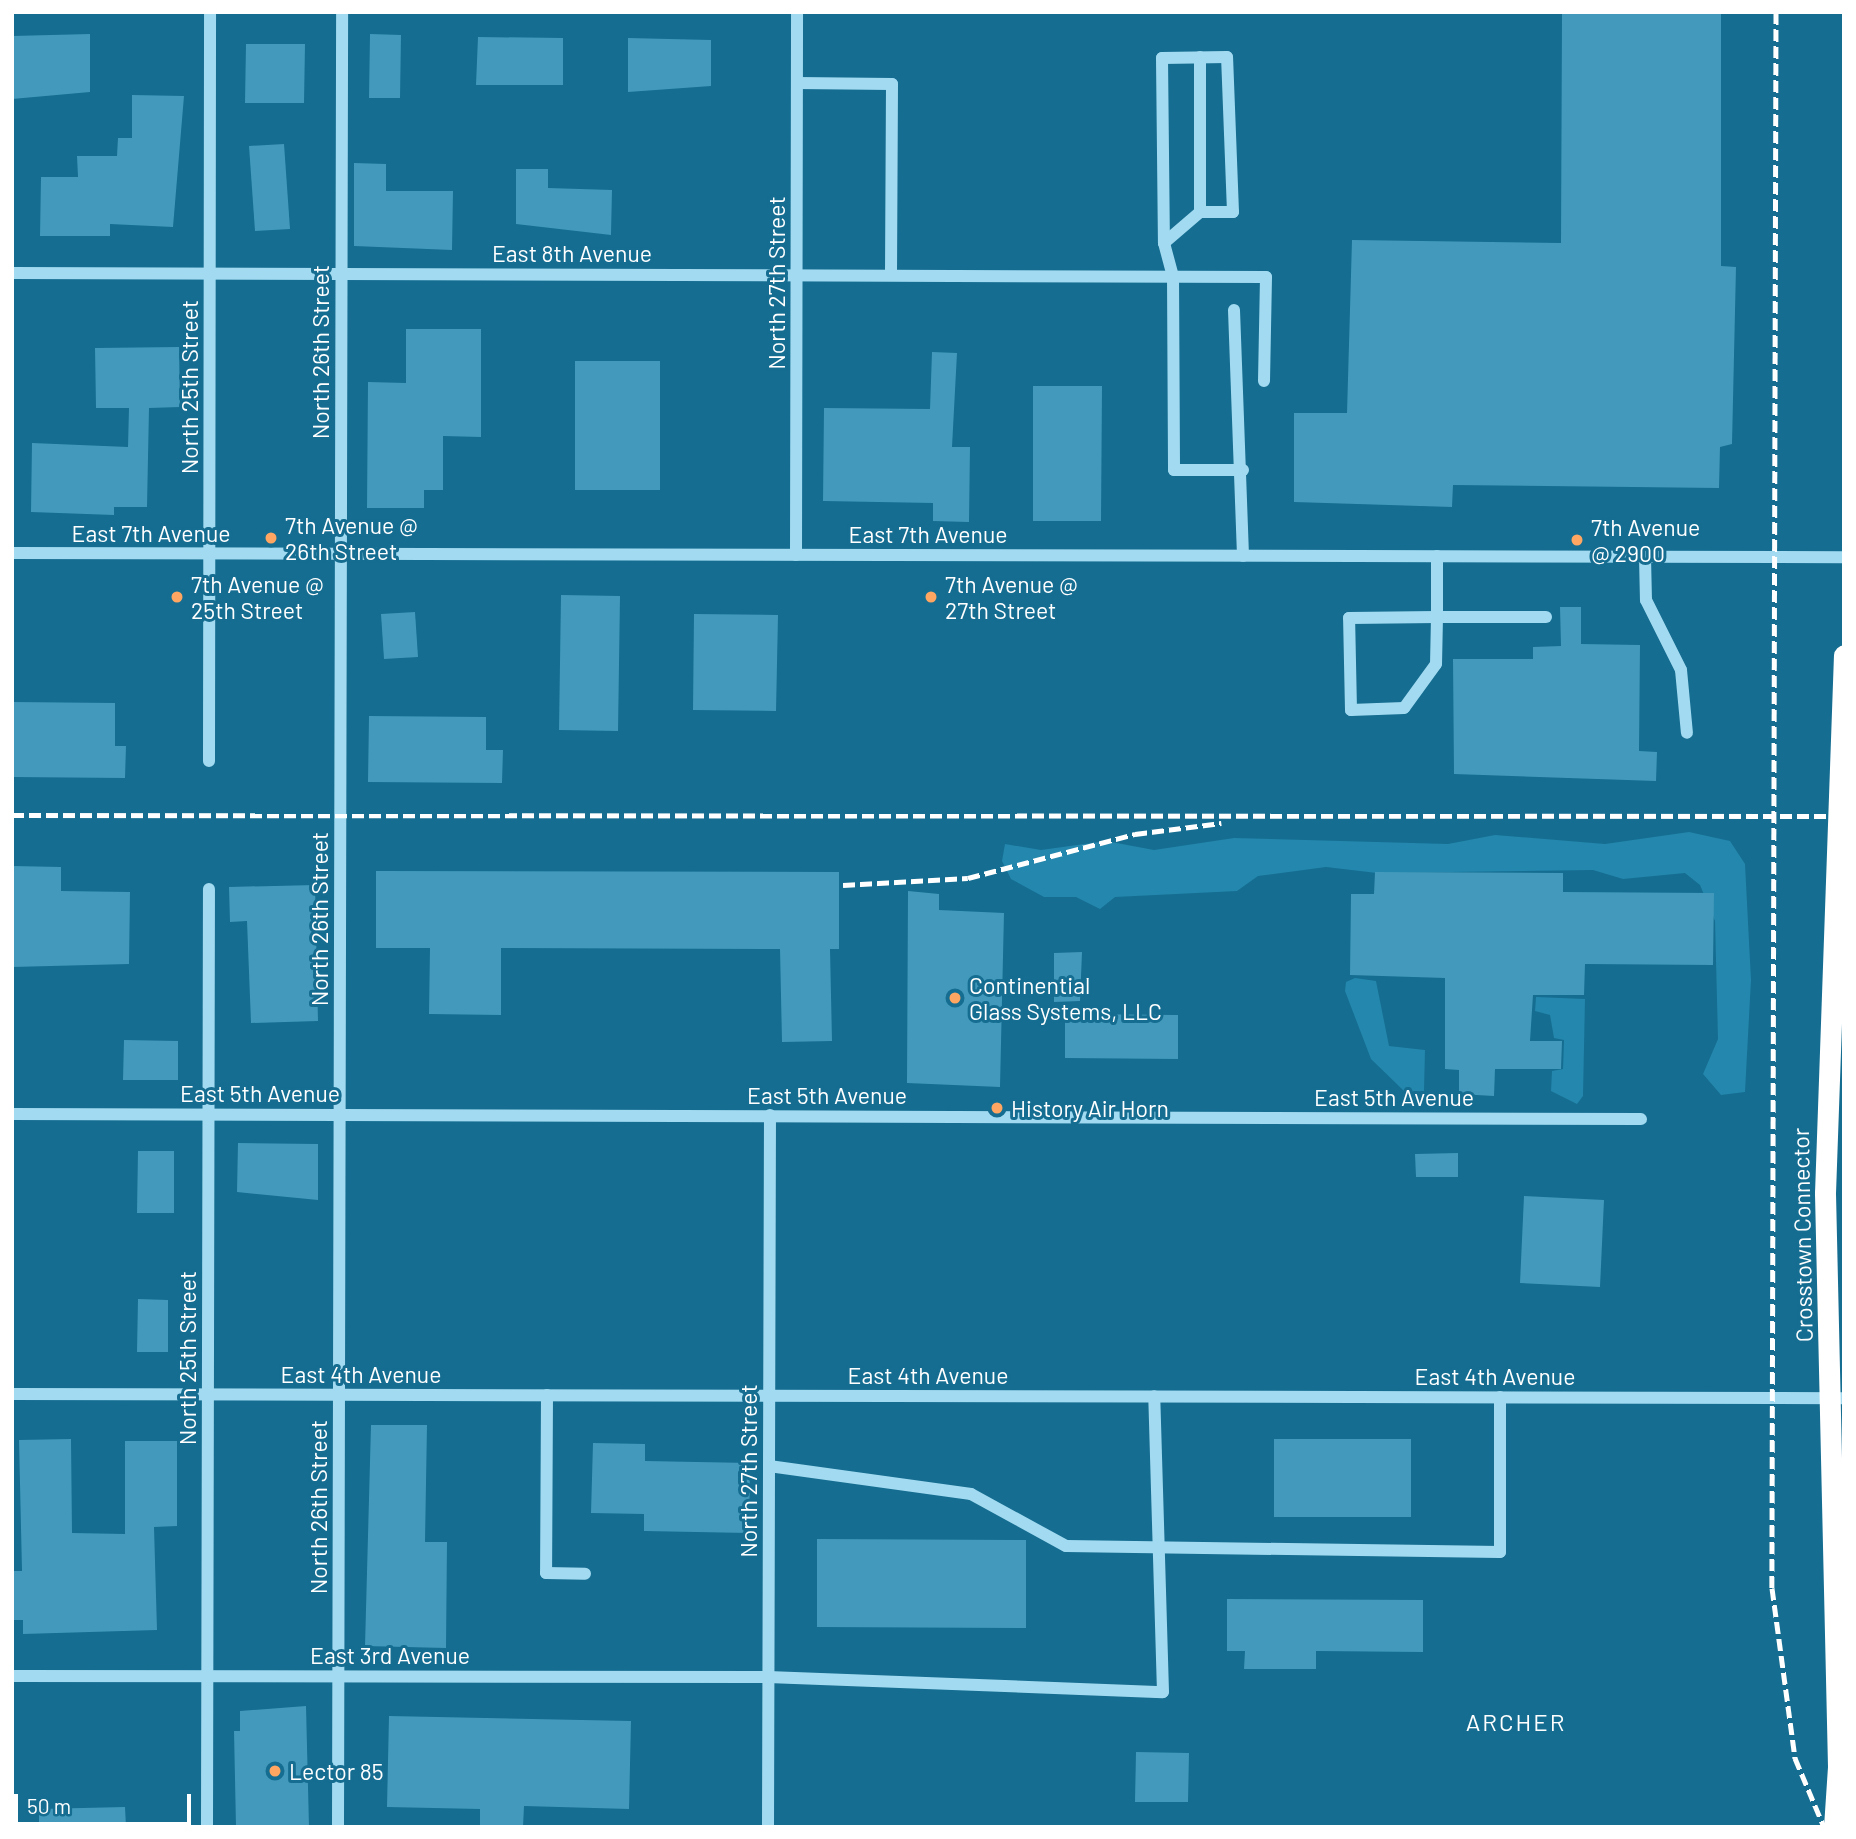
<!DOCTYPE html>
<html>
<head>
<meta charset="utf-8">
<style>
  body { margin:0 }
  #map { position:relative; width:1856px; height:1839px; overflow:hidden; background:#156d91; font-family:Barlow,sans-serif }
  div>[style] { position:absolute }
  .green>* { inset:0; background:#2487ad }
  .building>* { inset:0; background:#4299bb }
  .minor>* { height:12px; margin:-6px; padding:0 6px; transform-origin:6px; border-radius:6px; background:#a2dbf1 }
  .highway>* { height:21px; margin:-10.5px; padding:0 10.5px; transform-origin:10.5px; border-radius:10.5px; background:#fff }
  .rail>* { height:5px; margin-top:-2.5px; transform-origin:0; background:repeating-linear-gradient(90deg,#fff 0 12px,transparent 0 17px) }
  .highway-bridge>* { height:21px; margin:-10.5px; padding:0 10.5px; transform-origin:10.5px; border-radius:10.5px; background:#fff }
  .dots>* { width:19px; height:19px; translate:-50% -50%; box-sizing:border-box; border:4px solid #156d91; border-radius:50% }
  span { translate:-50% -50%; white-space:nowrap; text-align:center; line-height:1.15; -webkit-text-stroke:6px #156d91; paint-order:stroke }
  .street-label { font-size:23px; color:#fff }
  .poi-label { font-size:23px; color:#fff }
  .left { translate:0 -50%; text-align:left }
  .neighbourhood-label { font-size:24px; color:#fff; letter-spacing:2px }
  .frame { position:absolute; inset:0; border:14px solid #fff; pointer-events:none }
  .scale { position:absolute; left:14px; top:1794px; width:177px; height:32px; box-sizing:border-box; border:4px solid #fff; border-top:0; padding-left:9px; font-size:21px; line-height:24px; white-space:nowrap; color:#fff; -webkit-text-stroke:5px #156d91; paint-order:stroke }
</style>
</head>
<body>
<div id="map">
  <div class="green">
    <div style="clip-path:polygon(1689px 832px,1730px 841px,1745px 864px,1751px 980px,1745px 1092px,1721px 1095px,1703px 1074px,1718px 1039px,1715px 921px,1700px 885px,1685px 873px,1623px 879px,1593px 870px,1377px 873px,1326px 867px,1258px 876px,1237px 891px,1115px 897px,1100px 909px,1076px 897px,1044px 897px,1011px 879px,1002px 861px,1005px 844px,1041px 850px,1106px 841px,1154px 850px,1234px 838px,1448px 844px,1495px 835px,1605px 844px)"></div>
    <div style="clip-path:polygon(1355px 978px,1376px 981px,1389px 1046px,1425px 1050px,1424px 1091px,1405px 1092px,1371px 1059px,1345px 991px,1346px 982px)"></div>
    <div style="clip-path:polygon(1536px 997px,1585px 999px,1583px 1096px,1577px 1104px,1551px 1091px,1552px 1071px,1563px 1069px,1564px 1040px,1554px 1038px,1550px 1015px,1535px 1011px)"></div>
  </div>
  <div class="building">
    <div style="clip-path:polygon(1562px 12px,1721px 12px,1721px 266px,1736px 267px,1732px 444px,1720px 447px,1719px 488px,1453px 485px,1452px 507px,1294px 502px,1294px 413px,1347px 413px,1352px 240px,1561px 243px)"></div>
    <div style="clip-path:polygon(90px 34px,90px 92px,12px 99px,12px 36px)"></div>
    <div style="clip-path:polygon(370px 34px,401px 35px,400px 98px,369px 98px)"></div>
    <div style="clip-path:polygon(478px 37px,563px 38px,563px 85px,476px 85px)"></div>
    <div style="clip-path:polygon(628px 38px,711px 40px,711px 86px,628px 92px)"></div>
    <div style="clip-path:polygon(246px 44px,305px 44px,304px 103px,245px 103px)"></div>
    <div style="clip-path:polygon(132px 95px,184px 96px,173px 227px,110px 224px,110px 236px,40px 236px,41px 177px,78px 177px,77px 156px,117px 156px,118px 138px,132px 138px)"></div>
    <div style="clip-path:polygon(284px 144px,290px 229px,255px 231px,249px 146px)"></div>
    <div style="clip-path:polygon(354px 163px,386px 164px,386px 191px,453px 191px,452px 250px,354px 246px)"></div>
    <div style="clip-path:polygon(516px 169px,548px 169px,548px 188px,612px 190px,611px 235px,516px 224px)"></div>
    <div style="clip-path:polygon(406px 329px,481px 329px,481px 437px,443px 436px,443px 490px,424px 490px,424px 508px,367px 508px,368px 382px,406px 383px)"></div>
    <div style="clip-path:polygon(179px 347px,180px 407px,149px 408px,147px 507px,114px 507px,114px 515px,31px 512px,32px 443px,128px 447px,129px 408px,96px 408px,95px 348px)"></div>
    <div style="clip-path:polygon(932px 352px,957px 353px,952px 447px,970px 447px,969px 522px,933px 521px,933px 503px,823px 501px,824px 408px,930px 409px)"></div>
    <div style="clip-path:polygon(575px 361px,660px 361px,660px 490px,575px 490px)"></div>
    <div style="clip-path:polygon(1033px 386px,1102px 386px,1101px 521px,1033px 521px)"></div>
    <div style="clip-path:polygon(561px 595px,620px 596px,618px 731px,559px 730px)"></div>
    <div style="clip-path:polygon(1560px 607px,1581px 607px,1581px 644px,1640px 645px,1639px 751px,1657px 752px,1656px 781px,1454px 774px,1453px 659px,1533px 659px,1533px 647px,1561px 646px)"></div>
    <div style="clip-path:polygon(415px 612px,418px 657px,384px 659px,381px 614px)"></div>
    <div style="clip-path:polygon(694px 614px,778px 615px,776px 711px,693px 710px)"></div>
    <div style="clip-path:polygon(12px 702px,115px 703px,115px 746px,126px 746px,125px 778px,12px 777px)"></div>
    <div style="clip-path:polygon(369px 716px,486px 717px,486px 750px,503px 750px,502px 783px,368px 782px)"></div>
    <div style="clip-path:polygon(12px 866px,61px 867px,61px 891px,130px 892px,129px 964px,12px 967px)"></div>
    <div style="clip-path:polygon(376px 871px,839px 872px,839px 949px,830px 949px,832px 1041px,782px 1042px,780px 949px,501px 948px,501px 1015px,429px 1014px,430px 948px,376px 948px)"></div>
    <div style="clip-path:polygon(1375px 872px,1563px 873px,1563px 892px,1714px 893px,1713px 965px,1585px 964px,1584px 995px,1533px 995px,1530px 1041px,1562px 1041px,1561px 1069px,1495px 1069px,1494px 1096px,1459px 1094px,1459px 1070px,1445px 1069px,1445px 978px,1350px 975px,1351px 894px,1374px 894px)"></div>
    <div style="clip-path:polygon(315px 885px,318px 1021px,251px 1023px,247px 921px,230px 922px,229px 887px)"></div>
    <div style="clip-path:polygon(908px 891px,939px 894px,939px 910px,1004px 913px,1000px 1087px,907px 1083px)"></div>
    <div style="clip-path:polygon(1082px 952px,1080px 1001px,1054px 1002px,1054px 953px)"></div>
    <div style="clip-path:polygon(1065px 1014px,1178px 1015px,1178px 1059px,1065px 1058px)"></div>
    <div style="clip-path:polygon(124px 1040px,178px 1041px,178px 1080px,123px 1080px)"></div>
    <div style="clip-path:polygon(238px 1143px,318px 1144px,318px 1200px,237px 1192px)"></div>
    <div style="clip-path:polygon(138px 1151px,174px 1151px,174px 1213px,137px 1213px)"></div>
    <div style="clip-path:polygon(1458px 1153px,1458px 1177px,1416px 1177px,1415px 1154px)"></div>
    <div style="clip-path:polygon(1524px 1196px,1604px 1200px,1600px 1287px,1520px 1283px)"></div>
    <div style="clip-path:polygon(138px 1299px,168px 1300px,168px 1352px,137px 1352px)"></div>
    <div style="clip-path:polygon(371px 1425px,427px 1425px,425px 1542px,447px 1542px,446px 1648px,365px 1646px)"></div>
    <div style="clip-path:polygon(71px 1439px,72px 1533px,125px 1534px,125px 1441px,177px 1441px,177px 1526px,154px 1527px,157px 1630px,23px 1634px,23px 1620px,12px 1620px,12px 1571px,22px 1571px,19px 1440px)"></div>
    <div style="clip-path:polygon(1274px 1439px,1411px 1439px,1411px 1517px,1274px 1517px)"></div>
    <div style="clip-path:polygon(593px 1443px,645px 1444px,645px 1461px,750px 1463px,749px 1533px,644px 1531px,644px 1514px,591px 1513px)"></div>
    <div style="clip-path:polygon(817px 1539px,1026px 1540px,1026px 1628px,817px 1627px)"></div>
    <div style="clip-path:polygon(1227px 1599px,1423px 1600px,1423px 1652px,1316px 1651px,1316px 1669px,1244px 1669px,1245px 1651px,1227px 1651px)"></div>
    <div style="clip-path:polygon(306px 1706px,309px 1827px,236px 1827px,234px 1731px,240px 1731px,240px 1711px)"></div>
    <div style="clip-path:polygon(389px 1716px,631px 1721px,629px 1809px,524px 1806px,523px 1827px,511px 1827px,480px 1826px,480px 1809px,387px 1807px)"></div>
    <div style="clip-path:polygon(1136px 1752px,1189px 1753px,1188px 1802px,1135px 1802px)"></div>
    <div style="clip-path:polygon(125px 1807px,126px 1827px,39px 1827px,39px 1809px)"></div>
  </div>
  <div class="minor">
    <div style="left:1200px;top:57px;width:155px;rotate:90deg"></div>
    <div style="left:797px;top:83px;width:95px;rotate:0.6deg"></div>
    <div style="left:892px;top:84px;width:191px;rotate:90.3deg"></div>
    <div style="left:1164px;top:243px;width:48px;rotate:-40.7deg"></div>
    <div style="left:1200px;top:212px;width:33px"></div>
    <div style="left:1233px;top:212px;width:155px;rotate:-92.2deg"></div>
    <div style="left:1227px;top:57px;width:65px;rotate:179.1deg"></div>
    <div style="left:1162px;top:58px;width:185px;rotate:89.4deg"></div>
    <div style="left:1164px;top:243px;width:34px;rotate:75deg"></div>
    <div style="left:1173px;top:276px;width:194px;rotate:89.7deg"></div>
    <div style="left:1174px;top:470px;width:69px"></div>
    <div style="left:12px;top:273px;width:1254px;rotate:0.18deg"></div>
    <div style="left:1266px;top:277px;width:104px;rotate:91.1deg"></div>
    <div style="left:1234px;top:310px;width:246px;rotate:87.9deg"></div>
    <div style="left:12px;top:553px;width:1832px;rotate:0.13deg"></div>
    <div style="left:796px;top:555px;width:543px;rotate:-89.89deg"></div>
    <div style="left:1437px;top:556px;width:61px;rotate:90deg"></div>
    <div style="left:1437px;top:617px;width:47px;rotate:91.2deg"></div>
    <div style="left:1436px;top:664px;width:54px;rotate:126deg"></div>
    <div style="left:1404px;top:708px;width:53px;rotate:177.8deg"></div>
    <div style="left:1351px;top:710px;width:92px;rotate:-91.2deg"></div>
    <div style="left:1349px;top:618px;width:88px;rotate:-0.7deg"></div>
    <div style="left:1437px;top:617px;width:109px"></div>
    <div style="left:1645px;top:557px;width:43px;rotate:88.7deg"></div>
    <div style="left:1646px;top:600px;width:78px;rotate:63.4deg"></div>
    <div style="left:1681px;top:670px;width:63px;rotate:84.6deg"></div>
    <div style="left:209px;top:761px;width:749px;rotate:-89.92deg"></div>
    <div style="left:12px;top:1114px;width:1629px;rotate:0.18deg"></div>
    <div style="left:12px;top:1394px;width:1832px;rotate:0.13deg"></div>
    <div style="left:547px;top:1395px;width:178px;rotate:90.3deg"></div>
    <div style="left:546px;top:1573px;width:39px;rotate:1deg"></div>
    <div style="left:769px;top:1466px;width:204px;rotate:7.9deg"></div>
    <div style="left:971px;top:1494px;width:108px;rotate:28.7deg"></div>
    <div style="left:1066px;top:1546px;width:434px;rotate:0.8deg"></div>
    <div style="left:1500px;top:1552px;width:155px;rotate:-90deg"></div>
    <div style="left:12px;top:1676px;width:756px;rotate:0.08deg"></div>
    <div style="left:768px;top:1677px;width:395px;rotate:2.2deg"></div>
    <div style="left:1163px;top:1692px;width:296px;rotate:-91.7deg"></div>
    <div style="left:207px;top:1827px;width:938px;rotate:-89.88deg"></div>
    <div style="left:338px;top:1827px;width:1815px;rotate:-89.87deg"></div>
    <div style="left:768px;top:1827px;width:712px;rotate:-89.84deg"></div>
  </div>
  <div class="highway">
    <div style="left:1834px;top:1827px;width:61px;rotate:-86.2deg"></div>
  </div>
  <div class="rail">
    <div style="left:1776px;top:12px;width:1576px;rotate:90.15deg"></div>
    <div style="left:1772px;top:1588px;width:172px;rotate:82.3deg"></div>
    <div style="left:1795px;top:1758px;width:75px;rotate:67.2deg"></div>
    <div style="left:12px;top:815px;width:1832px;rotate:0.03deg"></div>
    <div style="left:843px;top:885px;width:125px;rotate:-3.2deg"></div>
    <div style="left:968px;top:878px;width:173px;rotate:-14.8deg"></div>
    <div style="left:1135px;top:834px;width:87px;rotate:-7.3deg"></div>
  </div>
  <div class="highway-bridge">
    <div style="left:1838px;top:1766px;width:573px;rotate:-91.3deg"></div>
    <div style="left:1825px;top:1193px;width:538px;rotate:-87.98deg"></div>
  </div>
  <div class="dots">
    <div style="left:271px;top:538px;background:#ffa762"></div>
    <div style="left:1577px;top:540px;background:#ffa762"></div>
    <div style="left:177px;top:597px;background:#ffa762"></div>
    <div style="left:931px;top:597px;background:#ffa762"></div>
    <div style="left:955px;top:998px;background:#ffa762"></div>
    <div style="left:997px;top:1108px;background:#ffa762"></div>
    <div style="left:275px;top:1771px;background:#ffa762"></div>
  </div>
  <div class="street-label">
    <span style="left:572px;top:253px">East 8th Avenue</span>
    <span style="left:776px;top:283px;rotate:-90deg">North 27th Street</span>
    <span style="left:320px;top:352px;rotate:-90deg">North 26th Street</span>
    <span style="left:189px;top:387px;rotate:-90deg">North 25th Street</span>
    <span style="left:151px;top:533px">East 7th Avenue</span>
    <span style="left:928px;top:534px">East 7th Avenue</span>
    <span style="left:319px;top:919px;rotate:-90deg">North 26th Street</span>
    <span style="left:260px;top:1093px">East 5th Avenue</span>
    <span style="left:827px;top:1095px">East 5th Avenue</span>
    <span style="left:1394px;top:1097px">East 5th Avenue</span>
    <span style="left:1802px;top:1235px;rotate:-91deg">Crosstown Connector</span>
    <span style="left:187px;top:1358px;rotate:-90deg">North 25th Street</span>
    <span style="left:361px;top:1374px">East 4th Avenue</span>
    <span style="left:928px;top:1375px">East 4th Avenue</span>
    <span style="left:1495px;top:1376px">East 4th Avenue</span>
    <span style="left:748px;top:1471px;rotate:-90deg">North 27th Street</span>
    <span style="left:318px;top:1507px;rotate:-90deg">North 26th Street</span>
    <span style="left:390px;top:1655px">East 3rd Avenue</span>
  </div>
  <div class="poi-label">
    <span class="left" style="left:285px;top:538px">7th Avenue @<br>26th Street</span>
    <span class="left" style="left:1591px;top:540px">7th Avenue<br>@ 2900</span>
    <span class="left" style="left:191px;top:597px">7th Avenue @<br>25th Street</span>
    <span class="left" style="left:945px;top:597px">7th Avenue @<br>27th Street</span>
    <span class="left" style="left:969px;top:998px">Continential<br>Glass Systems, LLC</span>
    <span class="left" style="left:1011px;top:1108px">History Air Horn</span>
    <span class="left" style="left:289px;top:1771px">Lector 85</span>
  </div>
  <div class="neighbourhood-label">
    <span style="left:1516px;top:1722px">ARCHER</span>
  </div>
  <div class="frame"></div>
  <div class="scale">50 m</div>
</div>
</body>
</html>
